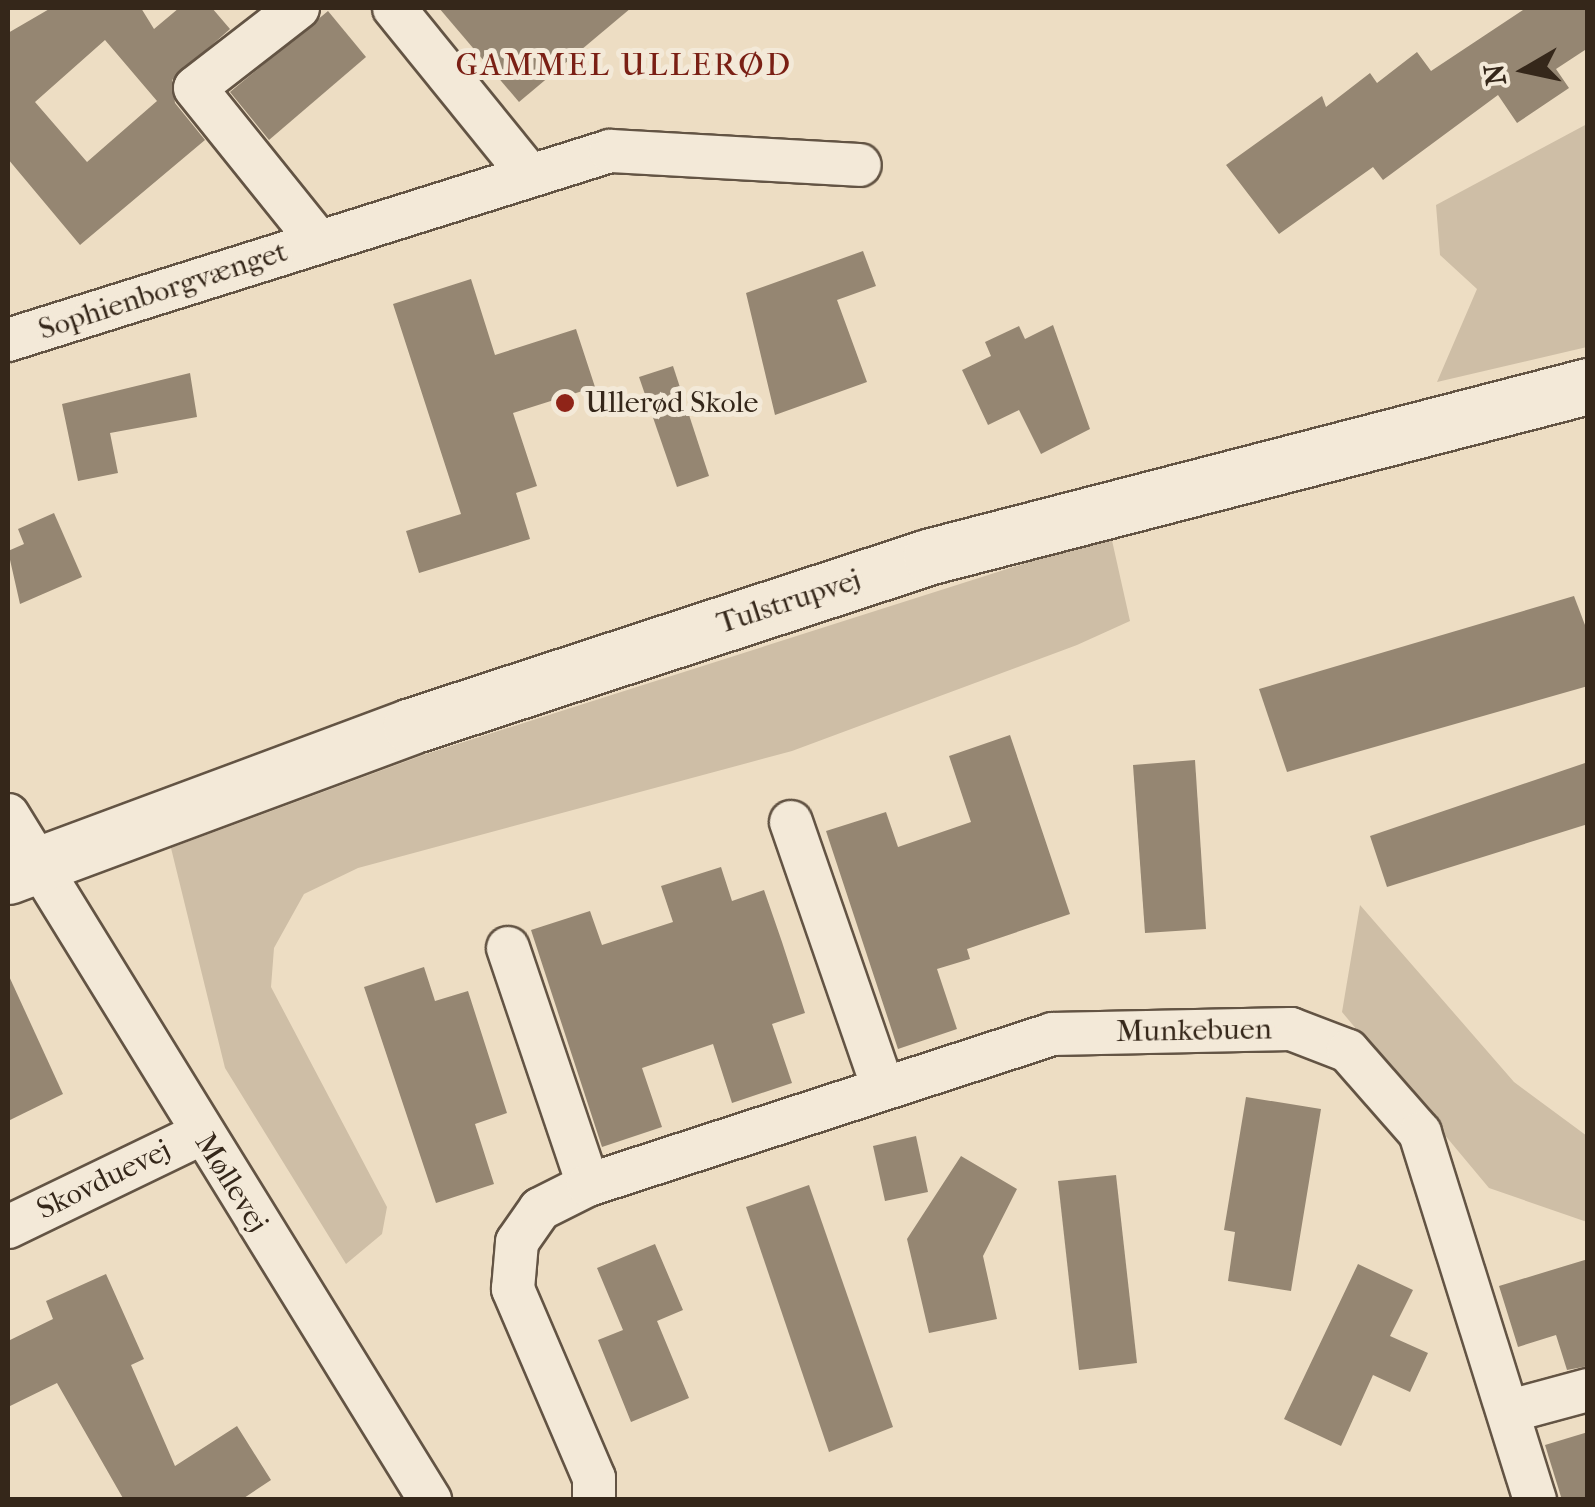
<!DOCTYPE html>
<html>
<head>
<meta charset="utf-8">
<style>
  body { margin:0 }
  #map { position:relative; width:1595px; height:1507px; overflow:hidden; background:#edddc3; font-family:"IM FELL French Canon",serif }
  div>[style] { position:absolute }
  .green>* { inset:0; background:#cebea6 }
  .building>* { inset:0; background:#958672 }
  .roads { filter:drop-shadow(2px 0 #635444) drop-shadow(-2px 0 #635444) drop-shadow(0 2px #635444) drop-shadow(0 -2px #635444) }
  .street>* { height:42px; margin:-21px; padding:0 21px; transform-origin:21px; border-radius:21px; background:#f3e9d8 }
  .secondary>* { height:55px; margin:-27.5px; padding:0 27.5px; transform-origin:27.5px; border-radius:27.5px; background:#f3e9d8 }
  .dots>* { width:28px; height:28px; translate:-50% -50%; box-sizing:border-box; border:5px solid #f3e9d8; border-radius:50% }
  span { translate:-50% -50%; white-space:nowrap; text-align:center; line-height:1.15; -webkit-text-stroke:10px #f3e9d8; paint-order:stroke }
  .street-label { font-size:30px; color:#35271a }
  .poi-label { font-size:30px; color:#35271a }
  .left { translate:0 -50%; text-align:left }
  .neighbourhood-label { font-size:32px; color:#7a1f14; letter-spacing:2.5px }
  .frame { position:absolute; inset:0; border:10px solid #35271a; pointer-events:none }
  .north { position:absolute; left:1475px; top:20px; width:100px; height:100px; -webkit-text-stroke:8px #f3e9d8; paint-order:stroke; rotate:261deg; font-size:28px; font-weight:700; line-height:40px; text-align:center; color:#35271a }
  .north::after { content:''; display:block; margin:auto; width:35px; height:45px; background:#35271a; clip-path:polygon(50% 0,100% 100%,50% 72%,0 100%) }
</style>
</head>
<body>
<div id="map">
  <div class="green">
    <div style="clip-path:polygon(1587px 124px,1587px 347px,1437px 382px,1477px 289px,1440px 255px,1436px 205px)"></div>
    <div style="clip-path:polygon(1111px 536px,1130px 621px,1077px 645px,792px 751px,358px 868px,304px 894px,274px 948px,271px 987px,387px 1207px,382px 1234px,346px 1264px,225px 1068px,171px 848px,426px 754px)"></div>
    <div style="clip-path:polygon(1360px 905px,1514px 1082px,1587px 1136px,1587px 1222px,1489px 1188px,1342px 1012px)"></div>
  </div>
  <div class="building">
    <div style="clip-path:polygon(evenodd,51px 8px,141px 8px,154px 29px,179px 8px,212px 8px,230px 29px,172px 80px,175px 103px,205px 140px,80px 245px,8px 159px,8px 33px,51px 8px,105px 40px,157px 101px,87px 162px,35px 102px,105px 40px)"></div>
    <div style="clip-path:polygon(439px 8px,631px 8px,519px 102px)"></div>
    <div style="clip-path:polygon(1526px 8px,1588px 8px,1588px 48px,1556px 69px,1569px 88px,1517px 123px,1498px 95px,1383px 180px,1373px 167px,1279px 234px,1226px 165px,1322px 96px,1326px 107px,1370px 73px,1377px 83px,1417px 52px,1431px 71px)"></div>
    <div style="clip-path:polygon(328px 11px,366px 57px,269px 140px,230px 92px)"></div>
    <div style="clip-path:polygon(863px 251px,876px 286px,837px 300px,867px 382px,775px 415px,746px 293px)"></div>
    <div style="clip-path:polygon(471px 279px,495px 355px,576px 329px,595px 387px,513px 413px,537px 486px,516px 493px,530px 539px,419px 573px,406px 531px,461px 514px,393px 304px)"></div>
    <div style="clip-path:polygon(1053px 325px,1090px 429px,1041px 454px,1019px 410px,988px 425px,962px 370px,991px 356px,985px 342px,1019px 326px,1025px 339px)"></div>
    <div style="clip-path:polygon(673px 366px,709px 476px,677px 487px,639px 377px)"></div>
    <div style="clip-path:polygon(190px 373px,197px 417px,110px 433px,118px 473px,78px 481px,62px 404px)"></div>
    <div style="clip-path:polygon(54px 513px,82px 577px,20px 604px,8px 551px,24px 544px,18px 529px)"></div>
    <div style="clip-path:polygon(1574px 596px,1588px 633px,1588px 686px,1287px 772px,1259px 689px)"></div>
    <div style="clip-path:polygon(1010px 735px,1070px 914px,967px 949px,970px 959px,937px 969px,957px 1029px,898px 1049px,826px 831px,886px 812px,898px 847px,971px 822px,949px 756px)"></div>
    <div style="clip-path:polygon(1195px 760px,1206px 929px,1145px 933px,1133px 765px)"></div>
    <div style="clip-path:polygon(1588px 762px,1588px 824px,1387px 887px,1370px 836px)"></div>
    <div style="clip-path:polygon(721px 867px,732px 901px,764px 890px,782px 942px,805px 1013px,772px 1024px,792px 1083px,732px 1103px,713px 1044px,642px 1068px,662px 1127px,602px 1147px,531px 930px,590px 911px,602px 945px,673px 922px,661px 886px)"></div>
    <div style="clip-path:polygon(424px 967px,435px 1001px,468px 991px,507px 1113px,475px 1124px,494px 1184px,436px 1203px,364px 987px)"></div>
    <div style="clip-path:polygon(8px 974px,63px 1094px,8px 1121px)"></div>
    <div style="clip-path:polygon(1246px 1097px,1321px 1109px,1291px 1291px,1228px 1281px,1235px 1232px,1224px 1230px)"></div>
    <div style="clip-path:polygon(916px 1136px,928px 1192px,885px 1201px,873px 1146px)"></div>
    <div style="clip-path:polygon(961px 1156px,1017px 1189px,983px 1256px,997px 1319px,929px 1333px,907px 1239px)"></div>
    <div style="clip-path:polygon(1116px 1175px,1137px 1363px,1079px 1370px,1058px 1181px)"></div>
    <div style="clip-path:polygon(809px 1185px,893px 1427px,829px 1452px,746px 1207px)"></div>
    <div style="clip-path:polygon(655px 1244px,683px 1310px,657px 1321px,689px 1398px,631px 1422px,598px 1340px,623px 1330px,597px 1268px)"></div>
    <div style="clip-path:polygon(1588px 1259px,1588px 1366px,1567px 1370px,1556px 1335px,1518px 1347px,1499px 1286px)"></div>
    <div style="clip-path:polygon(1358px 1264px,1413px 1290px,1390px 1336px,1428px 1353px,1410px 1392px,1373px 1375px,1341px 1446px,1284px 1419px)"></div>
    <div style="clip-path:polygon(106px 1274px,144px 1359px,131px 1365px,175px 1466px,237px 1426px,271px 1480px,241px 1500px,124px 1500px,57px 1383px,8px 1407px,8px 1341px,53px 1319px,46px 1301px)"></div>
    <div style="clip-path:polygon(1588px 1432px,1588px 1500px,1562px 1500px,1545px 1445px)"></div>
  </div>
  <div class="roads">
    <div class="street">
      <div style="left:298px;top:8px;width:130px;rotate:142.2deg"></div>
      <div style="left:195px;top:88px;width:196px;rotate:51.2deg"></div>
      <div style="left:394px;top:8px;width:211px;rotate:51deg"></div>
      <div style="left:8px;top:340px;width:631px;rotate:-17.43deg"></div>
      <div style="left:610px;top:151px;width:250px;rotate:3.2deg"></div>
      <div style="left:8px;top:815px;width:805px;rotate:58.36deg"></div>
      <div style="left:791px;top:822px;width:281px;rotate:70.9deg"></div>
      <div style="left:508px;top:948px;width:250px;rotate:71.3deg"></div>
      <div style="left:8px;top:1227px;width:213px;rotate:-25.8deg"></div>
      <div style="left:1510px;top:1411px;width:81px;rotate:-15.1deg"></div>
      <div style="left:594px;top:1500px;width:22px;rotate:-90deg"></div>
      <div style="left:594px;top:1478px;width:206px;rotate:-113.2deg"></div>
      <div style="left:513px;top:1289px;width:47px;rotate:-85.1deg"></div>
      <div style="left:517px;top:1242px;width:40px;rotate:-55.1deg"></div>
      <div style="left:540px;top:1209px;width:54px;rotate:-26.6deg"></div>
      <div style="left:588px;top:1185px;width:488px;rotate:-18deg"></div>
      <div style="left:1052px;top:1034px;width:239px;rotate:-1.2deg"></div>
      <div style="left:1291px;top:1029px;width:61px;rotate:21.1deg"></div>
      <div style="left:1348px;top:1051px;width:109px;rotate:48.7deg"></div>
      <div style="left:1420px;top:1133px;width:385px;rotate:72.6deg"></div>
    </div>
    <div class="secondary">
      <div style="left:8px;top:876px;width:430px;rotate:-20.4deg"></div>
      <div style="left:411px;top:726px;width:547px;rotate:-18.1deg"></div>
      <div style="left:931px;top:556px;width:679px;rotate:-14.51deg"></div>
    </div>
  </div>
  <div class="dots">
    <div style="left:565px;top:403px;background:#8f2418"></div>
  </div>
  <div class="street-label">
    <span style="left:163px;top:291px;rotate:-18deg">Sophienborgvænget</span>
    <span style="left:789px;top:602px;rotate:-18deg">Tulstrupvej</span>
    <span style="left:1194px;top:1031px;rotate:-1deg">Munkebuen</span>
    <span style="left:104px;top:1180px;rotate:-26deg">Skovduevej</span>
    <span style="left:231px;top:1183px;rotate:58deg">Møllevej</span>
  </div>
  <div class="poi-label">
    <span class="left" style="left:585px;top:403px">Ullerød Skole</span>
  </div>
  <div class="neighbourhood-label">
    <span style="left:624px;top:65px">GAMMEL ULLERØD</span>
  </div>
  <div class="frame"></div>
  <div class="north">N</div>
</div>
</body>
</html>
